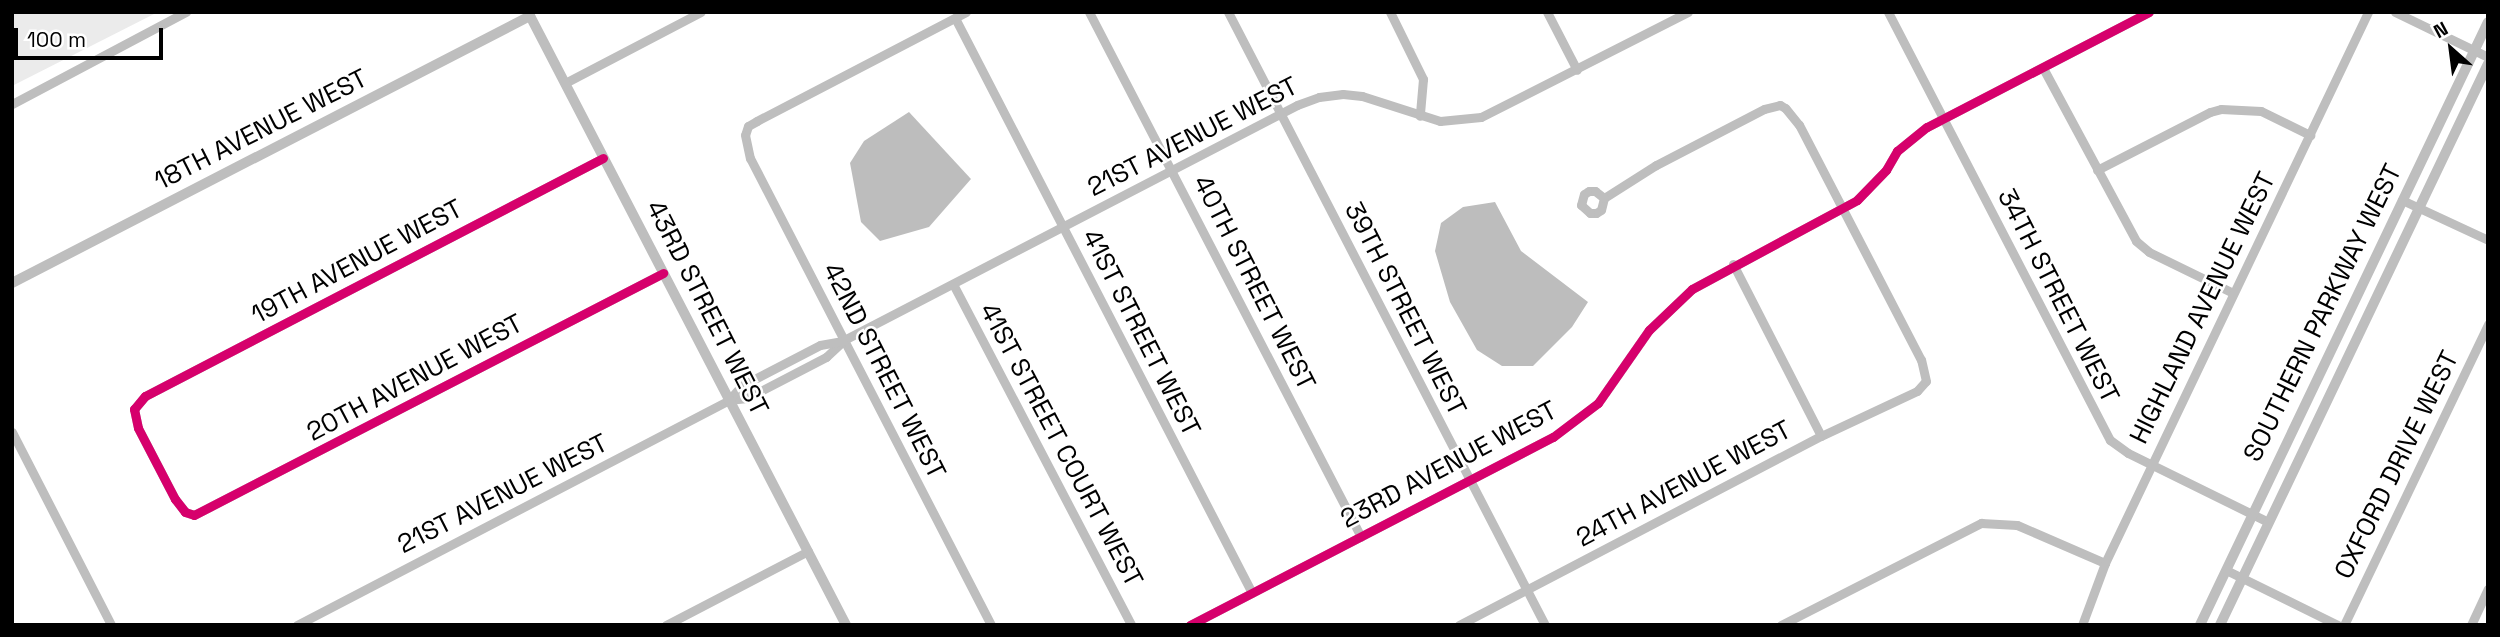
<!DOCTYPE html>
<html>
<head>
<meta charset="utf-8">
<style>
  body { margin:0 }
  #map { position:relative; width:2500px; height:637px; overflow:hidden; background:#fff; font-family:"Space Grotesk",sans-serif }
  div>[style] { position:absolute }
  .green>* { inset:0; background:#ebebeb }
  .water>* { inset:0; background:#bdbdbd }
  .minor>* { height:9px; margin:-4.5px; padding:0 4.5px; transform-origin:4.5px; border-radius:4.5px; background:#bebebe }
  .tertiary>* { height:10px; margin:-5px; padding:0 5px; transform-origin:5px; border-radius:5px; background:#bebebe }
  .cycleway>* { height:9px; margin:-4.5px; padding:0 4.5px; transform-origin:4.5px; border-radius:4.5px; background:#d6006c }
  span { translate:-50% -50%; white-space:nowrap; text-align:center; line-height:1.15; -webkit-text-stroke:5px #fff; paint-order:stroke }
  .street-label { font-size:26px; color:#000 }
  .frame { position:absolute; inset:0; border:14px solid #000; pointer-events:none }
  .north { position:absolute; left:2416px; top:14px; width:70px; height:70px; -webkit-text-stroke:5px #fff; paint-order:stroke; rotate:332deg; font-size:19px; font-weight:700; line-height:28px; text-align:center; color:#000 }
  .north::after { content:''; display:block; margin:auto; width:24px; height:32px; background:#000; clip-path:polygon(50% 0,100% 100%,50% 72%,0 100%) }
  .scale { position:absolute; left:14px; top:28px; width:149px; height:32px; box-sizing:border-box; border:4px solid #000; border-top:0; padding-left:9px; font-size:21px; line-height:24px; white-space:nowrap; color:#000; -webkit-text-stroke:5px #fff; paint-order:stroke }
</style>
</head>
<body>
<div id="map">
  <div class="green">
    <div style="clip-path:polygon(12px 12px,158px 12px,12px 86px)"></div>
  </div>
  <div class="water">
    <div style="clip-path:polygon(909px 112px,971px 179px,929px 227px,880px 241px,861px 222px,850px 163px,864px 141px)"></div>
    <div style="clip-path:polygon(1495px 202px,1521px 251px,1588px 302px,1572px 327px,1533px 366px,1502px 366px,1477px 350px,1450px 302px,1435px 251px,1441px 223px,1463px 207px)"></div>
  </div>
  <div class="minor">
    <div style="left:966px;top:12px;width:236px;rotate:152.5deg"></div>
    <div style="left:757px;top:121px;width:10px;rotate:151deg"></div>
    <div style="left:748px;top:126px;width:9px;rotate:108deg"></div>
    <div style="left:745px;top:135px;width:24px;rotate:78deg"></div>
    <div style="left:750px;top:158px;width:526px;rotate:62.7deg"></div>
    <div style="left:1089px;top:12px;width:591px;rotate:62.61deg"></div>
    <div style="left:1228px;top:12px;width:690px;rotate:62.66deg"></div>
    <div style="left:1390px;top:12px;width:75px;rotate:63.8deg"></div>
    <div style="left:1423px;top:79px;width:37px;rotate:95deg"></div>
    <div style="left:1547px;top:12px;width:65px;rotate:62.7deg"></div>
    <div style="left:1888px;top:12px;width:482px;rotate:62.6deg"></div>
    <div style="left:2110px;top:440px;width:22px;rotate:36deg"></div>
    <div style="left:2128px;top:453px;width:156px;rotate:26.2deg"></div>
    <div style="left:2395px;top:12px;width:103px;rotate:25.8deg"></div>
    <div style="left:955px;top:18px;width:647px;rotate:62.68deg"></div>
    <div style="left:2043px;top:68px;width:196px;rotate:61.7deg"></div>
    <div style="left:2136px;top:241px;width:17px;rotate:40deg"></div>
    <div style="left:2149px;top:252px;width:93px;rotate:26deg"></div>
    <div style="left:565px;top:83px;width:153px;rotate:-27.6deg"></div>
    <div style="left:12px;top:104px;width:197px;rotate:-27.9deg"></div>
    <div style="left:603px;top:158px;width:516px;rotate:152.54deg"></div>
    <div style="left:145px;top:396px;width:17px;rotate:130deg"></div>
    <div style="left:134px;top:409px;width:19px;rotate:78deg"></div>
    <div style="left:138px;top:428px;width:80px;rotate:62.5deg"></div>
    <div style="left:175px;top:499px;width:16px;rotate:52deg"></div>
    <div style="left:185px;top:512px;width:9px;rotate:18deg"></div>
    <div style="left:194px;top:515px;width:528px;rotate:-27.29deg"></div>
    <div style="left:2097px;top:170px;width:127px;rotate:-27.2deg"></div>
    <div style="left:2210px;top:112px;width:11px;rotate:-15deg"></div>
    <div style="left:2221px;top:109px;width:40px;rotate:2.9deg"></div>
    <div style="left:2261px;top:111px;width:55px;rotate:26.1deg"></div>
    <div style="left:2402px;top:200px;width:95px;rotate:24.9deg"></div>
    <div style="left:1733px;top:264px;width:193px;rotate:62.9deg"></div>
    <div style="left:953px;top:284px;width:385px;rotate:62.4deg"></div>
    <div style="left:729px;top:400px;width:18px;rotate:-6deg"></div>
    <div style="left:747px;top:398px;width:89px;rotate:-27.4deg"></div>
    <div style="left:826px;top:357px;width:25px;rotate:-43deg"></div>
    <div style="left:844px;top:340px;width:510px;rotate:-27.42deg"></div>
    <div style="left:1297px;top:105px;width:23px;rotate:-20deg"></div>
    <div style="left:1319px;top:97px;width:24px;rotate:-7deg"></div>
    <div style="left:1343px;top:94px;width:19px;rotate:6deg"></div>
    <div style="left:1362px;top:96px;width:82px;rotate:17.8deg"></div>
    <div style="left:1440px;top:121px;width:41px;rotate:-5.6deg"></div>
    <div style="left:1481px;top:117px;width:232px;rotate:-26.9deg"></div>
    <div style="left:12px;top:432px;width:217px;rotate:62.8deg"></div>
    <div style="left:2226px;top:570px;width:125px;rotate:26.2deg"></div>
    <div style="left:297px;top:625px;width:487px;rotate:-27.5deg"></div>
    <div style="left:729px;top:400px;width:18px;rotate:-49deg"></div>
    <div style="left:741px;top:386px;width:89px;rotate:-27.4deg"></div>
    <div style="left:820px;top:345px;width:23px;rotate:-10deg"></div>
    <div style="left:666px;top:625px;width:160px;rotate:-27.5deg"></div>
    <div style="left:1190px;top:625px;width:409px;rotate:-27.4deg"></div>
    <div style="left:1553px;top:437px;width:56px;rotate:-37.1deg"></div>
    <div style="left:1598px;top:403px;width:89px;rotate:-55.1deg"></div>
    <div style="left:1649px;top:330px;width:59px;rotate:-43.6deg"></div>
    <div style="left:1692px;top:289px;width:187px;rotate:-28.3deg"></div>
    <div style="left:1857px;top:200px;width:42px;rotate:-46deg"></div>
    <div style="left:1886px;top:170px;width:22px;rotate:-60deg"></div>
    <div style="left:1897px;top:151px;width:38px;rotate:-39deg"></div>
    <div style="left:1927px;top:127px;width:250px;rotate:-27.4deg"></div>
    <div style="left:1459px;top:625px;width:408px;rotate:-27.6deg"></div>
    <div style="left:1821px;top:436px;width:106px;rotate:-25.1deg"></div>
    <div style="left:1917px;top:391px;width:13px;rotate:-48deg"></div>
    <div style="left:1926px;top:381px;width:22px;rotate:-103deg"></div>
    <div style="left:1921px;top:360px;width:265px;rotate:-117.4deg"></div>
    <div style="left:1799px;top:125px;width:22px;rotate:-129deg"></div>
    <div style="left:1785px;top:108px;width:6px;rotate:-149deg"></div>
    <div style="left:1780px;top:105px;width:16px;rotate:166deg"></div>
    <div style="left:1764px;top:109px;width:122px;rotate:152.6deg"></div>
    <div style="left:1656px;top:165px;width:62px;rotate:147.6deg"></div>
    <div style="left:1604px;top:198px;width:12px;rotate:104deg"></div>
    <div style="left:1601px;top:210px;width:6px;rotate:149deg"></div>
    <div style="left:1596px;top:213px;width:6px;rotate:180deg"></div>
    <div style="left:1590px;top:213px;width:12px;rotate:-138deg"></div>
    <div style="left:1581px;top:205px;width:11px;rotate:-75deg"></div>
    <div style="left:1584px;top:194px;width:6px;rotate:-31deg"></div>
    <div style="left:1589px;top:191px;width:6px"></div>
    <div style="left:1595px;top:191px;width:11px;rotate:38deg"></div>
    <div style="left:1781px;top:625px;width:225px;rotate:-27deg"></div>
    <div style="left:1981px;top:523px;width:36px;rotate:3deg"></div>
    <div style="left:2017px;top:525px;width:96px;rotate:23.4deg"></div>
    <div style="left:2082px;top:625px;width:66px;rotate:-69.6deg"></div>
    <div style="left:2105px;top:563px;width:611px;rotate:-64.48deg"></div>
    <div style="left:2344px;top:625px;width:334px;rotate:-64.4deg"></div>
    <div style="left:2471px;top:625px;width:40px;rotate:-65deg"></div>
  </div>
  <div class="tertiary">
    <div style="left:528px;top:12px;width:691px;rotate:62.58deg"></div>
    <div style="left:12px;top:283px;width:583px;rotate:-27.27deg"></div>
    <div style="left:2200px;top:625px;width:668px;rotate:-64.47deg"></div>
    <div style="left:2220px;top:625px;width:622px;rotate:-64.47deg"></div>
  </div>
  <div class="cycleway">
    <div style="left:603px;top:158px;width:516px;rotate:152.54deg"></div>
    <div style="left:145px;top:396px;width:17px;rotate:130deg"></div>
    <div style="left:134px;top:409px;width:19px;rotate:78deg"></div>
    <div style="left:138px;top:428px;width:80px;rotate:62.5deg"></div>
    <div style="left:175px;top:499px;width:16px;rotate:52deg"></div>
    <div style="left:185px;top:512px;width:9px;rotate:18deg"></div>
    <div style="left:194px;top:515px;width:528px;rotate:-27.29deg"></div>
    <div style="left:1190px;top:625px;width:409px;rotate:-27.4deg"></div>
    <div style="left:1553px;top:437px;width:56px;rotate:-37.1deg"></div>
    <div style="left:1598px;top:403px;width:89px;rotate:-55.1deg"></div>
    <div style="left:1649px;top:330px;width:59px;rotate:-43.6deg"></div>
    <div style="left:1692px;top:289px;width:187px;rotate:-28.3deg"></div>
    <div style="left:1857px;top:200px;width:42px;rotate:-46deg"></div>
    <div style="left:1886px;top:170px;width:22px;rotate:-60deg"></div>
    <div style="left:1897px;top:151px;width:38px;rotate:-39deg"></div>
    <div style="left:1927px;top:127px;width:250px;rotate:-27.4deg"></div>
  </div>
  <div class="street-label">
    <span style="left:261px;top:130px;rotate:-27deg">18TH AVENUE WEST</span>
    <span style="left:1193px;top:137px;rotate:-27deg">21ST AVENUE WEST</span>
    <span style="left:357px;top:262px;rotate:-28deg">19TH AVENUE WEST</span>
    <span style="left:1254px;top:283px;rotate:63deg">40TH STREET WEST</span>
    <span style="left:2058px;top:296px;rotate:63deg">34TH STREET WEST</span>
    <span style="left:707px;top:308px;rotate:63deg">43RD STREET WEST</span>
    <span style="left:2203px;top:308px;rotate:-64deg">HIGHLAND AVENUE WEST</span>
    <span style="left:1405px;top:309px;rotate:63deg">39TH STREET WEST</span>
    <span style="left:2323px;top:313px;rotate:-64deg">SOUTHERN PARKWAY WEST</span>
    <span style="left:1141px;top:333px;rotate:63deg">41ST STREET WEST</span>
    <span style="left:884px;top:371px;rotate:63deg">42ND STREET WEST</span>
    <span style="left:415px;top:378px;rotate:-28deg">20TH AVENUE WEST</span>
    <span style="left:1061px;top:445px;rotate:62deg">41ST STREET COURT WEST</span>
    <span style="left:1449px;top:465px;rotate:-28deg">23RD AVENUE WEST</span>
    <span style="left:2397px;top:465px;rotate:-64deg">OXFORD DRIVE WEST</span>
    <span style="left:1684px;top:484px;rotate:-28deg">24TH AVENUE WEST</span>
    <span style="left:503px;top:494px;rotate:-27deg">21ST AVENUE WEST</span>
  </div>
  <div class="frame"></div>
  <div class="north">N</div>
  <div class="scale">100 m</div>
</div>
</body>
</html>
